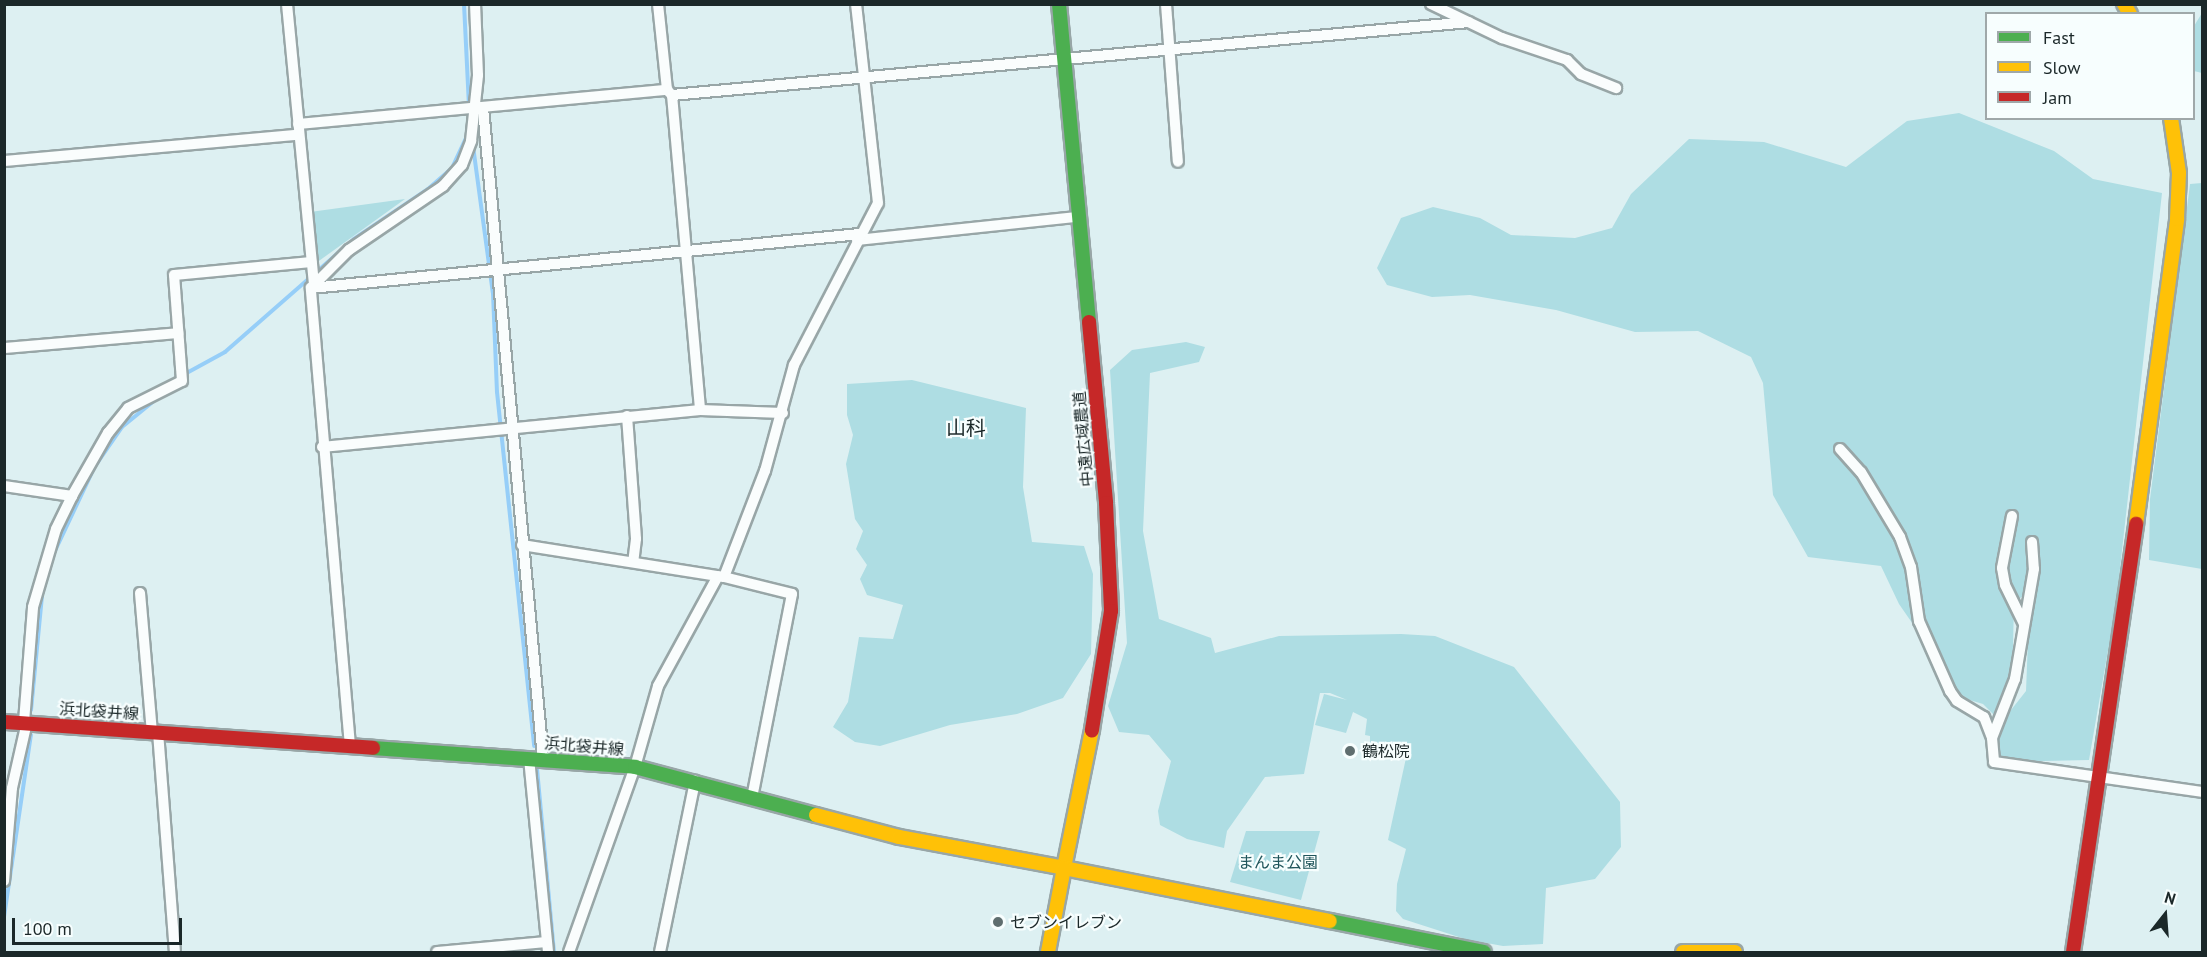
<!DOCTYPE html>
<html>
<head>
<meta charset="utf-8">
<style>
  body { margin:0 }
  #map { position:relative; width:2207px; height:957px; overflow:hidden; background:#ddf0f2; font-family:"PT Sans","Noto Sans JP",sans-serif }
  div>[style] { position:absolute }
  .green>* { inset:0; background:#aedde3 }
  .stream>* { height:4px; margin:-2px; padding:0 2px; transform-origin:2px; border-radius:2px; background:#96cef8 }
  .roads { filter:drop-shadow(2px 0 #98a6a7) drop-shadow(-2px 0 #98a6a7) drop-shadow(0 2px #98a6a7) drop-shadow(0 -2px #98a6a7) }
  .street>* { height:10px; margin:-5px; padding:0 5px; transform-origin:5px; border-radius:5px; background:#fafdfd }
  .fast>* { height:14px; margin:-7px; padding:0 7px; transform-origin:7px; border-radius:7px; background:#4caf50 }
  .slow>* { height:14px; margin:-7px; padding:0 7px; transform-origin:7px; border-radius:7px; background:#ffc107 }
  .jam>* { height:14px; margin:-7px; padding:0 7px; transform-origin:7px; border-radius:7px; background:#c62828 }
  .dots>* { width:16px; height:16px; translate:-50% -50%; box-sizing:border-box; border:3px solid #f7fefe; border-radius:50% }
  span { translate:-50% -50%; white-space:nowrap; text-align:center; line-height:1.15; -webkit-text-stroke:4.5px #f7fefe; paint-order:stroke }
  .street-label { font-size:16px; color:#1b2829 }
  .poi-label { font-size:16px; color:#1b2829 }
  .left { translate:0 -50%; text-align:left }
  .park-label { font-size:16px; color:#20555b }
  .quarter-label { font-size:20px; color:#1b2829 }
  .frame { position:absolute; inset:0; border:6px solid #1b2829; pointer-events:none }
  .legend { position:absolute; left:1985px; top:12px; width:210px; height:108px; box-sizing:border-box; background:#f7fefe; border:2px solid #9fa8a9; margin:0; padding:8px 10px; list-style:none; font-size:18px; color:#1b2829 }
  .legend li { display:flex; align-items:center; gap:12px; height:30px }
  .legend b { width:30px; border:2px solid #9fa8a9 }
  .north { position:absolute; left:2135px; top:885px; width:60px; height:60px; -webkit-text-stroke:4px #f7fefe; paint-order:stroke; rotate:17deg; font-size:16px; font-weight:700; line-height:24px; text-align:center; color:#1b2829 }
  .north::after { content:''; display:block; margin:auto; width:21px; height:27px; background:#1b2829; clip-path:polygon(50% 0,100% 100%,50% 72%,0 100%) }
  .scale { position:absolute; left:12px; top:918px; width:170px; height:27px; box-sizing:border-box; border:3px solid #1b2829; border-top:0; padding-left:8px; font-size:18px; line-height:21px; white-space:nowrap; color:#1b2829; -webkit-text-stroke:4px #f7fefe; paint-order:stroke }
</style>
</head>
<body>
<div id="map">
  <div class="green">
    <div style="clip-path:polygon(2202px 13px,2202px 73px,2194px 71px,2194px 26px)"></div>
    <div style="clip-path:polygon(1959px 113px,2054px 151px,2093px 179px,2162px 193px,2116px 604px,2089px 760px,1994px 762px,1996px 729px,2026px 691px,2030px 589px,2014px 604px,2012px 688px,2000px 721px,1983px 704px,1953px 695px,1935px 656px,1899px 604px,1881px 566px,1808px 557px,1773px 495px,1763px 383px,1751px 357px,1698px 331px,1635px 332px,1556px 310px,1470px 295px,1432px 297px,1387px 285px,1377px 268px,1401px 218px,1433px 207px,1480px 218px,1511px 235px,1575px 238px,1612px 228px,1631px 194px,1689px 139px,1764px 142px,1846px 167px,1907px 121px)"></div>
    <div style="clip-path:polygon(2202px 183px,2202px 579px,2202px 569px,2149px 560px,2150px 499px,2190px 184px)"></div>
    <div style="clip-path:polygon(405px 199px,316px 263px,310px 212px)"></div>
    <div style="clip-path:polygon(1186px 342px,1205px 347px,1199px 362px,1150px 373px,1143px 531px,1159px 619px,1211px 638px,1215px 653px,1279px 636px,1401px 634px,1435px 636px,1514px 667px,1620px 802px,1621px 847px,1595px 879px,1546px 888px,1543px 944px,1503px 946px,1465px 939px,1403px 919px,1396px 911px,1397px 884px,1406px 849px,1388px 840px,1406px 758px,1370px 745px,1370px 736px,1365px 735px,1367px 719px,1353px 712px,1346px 733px,1315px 725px,1324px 694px,1347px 700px,1330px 693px,1320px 693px,1304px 774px,1265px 777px,1227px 831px,1224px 848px,1187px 839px,1160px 825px,1158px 811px,1171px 761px,1149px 735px,1119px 732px,1108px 706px,1127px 643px,1110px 370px,1132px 350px)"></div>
    <div style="clip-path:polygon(912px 380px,1026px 408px,1023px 487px,1032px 542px,1084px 546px,1093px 574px,1091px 654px,1063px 698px,1017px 714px,950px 725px,880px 746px,855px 742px,833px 727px,848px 702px,859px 637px,893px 639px,903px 605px,867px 595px,860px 579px,867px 565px,856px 549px,863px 531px,855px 519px,846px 464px,853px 435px,847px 415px,847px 384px)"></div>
    <div style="clip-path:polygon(1246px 831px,1320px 831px,1301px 900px,1230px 882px)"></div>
  </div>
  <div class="stream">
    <div style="left:464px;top:4px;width:103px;rotate:87.2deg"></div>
    <div style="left:473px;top:146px;width:148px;rotate:82.3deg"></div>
    <div style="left:493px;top:293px;width:99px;rotate:87.7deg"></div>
    <div style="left:497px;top:392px;width:356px;rotate:84deg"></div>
    <div style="left:183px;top:375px;width:48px;rotate:-28.7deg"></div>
    <div style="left:225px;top:352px;width:171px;rotate:-41.2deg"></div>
    <div style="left:354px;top:239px;width:89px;rotate:-34deg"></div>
    <div style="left:428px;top:189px;width:32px;rotate:-41deg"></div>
    <div style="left:452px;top:168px;width:35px;rotate:-65deg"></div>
    <div style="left:54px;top:553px;width:96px;rotate:-64.8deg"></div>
    <div style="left:95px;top:466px;width:47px;rotate:-55.3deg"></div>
    <div style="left:122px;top:427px;width:49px;rotate:-39.2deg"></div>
    <div style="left:31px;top:710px;width:116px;rotate:-84.5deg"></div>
    <div style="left:537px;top:769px;width:184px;rotate:84.7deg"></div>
    <div style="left:4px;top:917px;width:184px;rotate:-81.6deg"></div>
  </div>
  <div class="roads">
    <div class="street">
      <div style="left:287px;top:4px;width:281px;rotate:84.5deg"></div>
      <div style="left:658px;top:4px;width:86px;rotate:84deg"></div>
      <div style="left:667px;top:90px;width:7px;rotate:45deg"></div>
      <div style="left:672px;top:95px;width:316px;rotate:84.9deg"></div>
      <div style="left:1166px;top:4px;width:158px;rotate:85.7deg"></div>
      <div style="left:1431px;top:4px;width:79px;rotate:25.6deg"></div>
      <div style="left:1502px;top:38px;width:69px;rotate:18.7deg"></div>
      <div style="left:1567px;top:60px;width:20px;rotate:45deg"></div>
      <div style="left:1581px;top:74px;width:38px;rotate:22deg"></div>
      <div style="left:672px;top:95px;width:800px;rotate:-5.23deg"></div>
      <div style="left:483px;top:108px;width:654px;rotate:84.73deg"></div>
      <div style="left:298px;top:124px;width:371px;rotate:-5.3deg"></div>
      <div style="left:4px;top:161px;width:295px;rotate:-5.1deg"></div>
      <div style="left:857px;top:240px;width:221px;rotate:-6deg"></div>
      <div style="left:311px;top:288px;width:54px;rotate:-45deg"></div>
      <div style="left:349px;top:250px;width:114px;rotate:-34.2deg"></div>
      <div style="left:443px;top:186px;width:28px;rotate:-48deg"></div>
      <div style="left:462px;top:165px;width:26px;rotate:-69deg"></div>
      <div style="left:471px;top:141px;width:66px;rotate:-83.9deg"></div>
      <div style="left:478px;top:75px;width:71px;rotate:-92.4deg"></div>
      <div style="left:4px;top:348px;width:175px;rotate:-4.9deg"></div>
      <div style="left:627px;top:416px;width:123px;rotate:85.8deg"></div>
      <div style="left:636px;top:539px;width:23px;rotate:97deg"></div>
      <div style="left:322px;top:447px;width:380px;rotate:-5.6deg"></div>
      <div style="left:700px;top:410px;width:83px;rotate:2.1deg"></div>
      <div style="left:1840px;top:449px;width:31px;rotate:48deg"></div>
      <div style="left:1861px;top:472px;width:76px;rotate:59deg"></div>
      <div style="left:1900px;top:537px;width:32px;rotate:70deg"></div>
      <div style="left:1911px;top:567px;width:55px;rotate:81.6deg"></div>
      <div style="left:1919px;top:621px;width:77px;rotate:66.1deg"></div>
      <div style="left:1950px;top:691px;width:12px;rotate:55deg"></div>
      <div style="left:1957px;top:701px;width:31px;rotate:31deg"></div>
      <div style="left:1984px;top:717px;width:22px;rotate:69deg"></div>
      <div style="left:4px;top:486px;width:69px;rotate:8.4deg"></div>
      <div style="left:2012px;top:516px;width:53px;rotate:100.9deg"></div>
      <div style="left:2002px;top:568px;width:17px;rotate:80deg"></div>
      <div style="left:2005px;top:585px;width:43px;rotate:64deg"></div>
      <div style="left:2032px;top:542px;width:27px;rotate:86deg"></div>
      <div style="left:2034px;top:569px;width:112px;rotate:99.8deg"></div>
      <div style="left:2015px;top:679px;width:63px;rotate:111.3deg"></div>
      <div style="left:1992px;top:738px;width:24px;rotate:85deg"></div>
      <div style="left:1994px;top:762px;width:210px;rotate:8.2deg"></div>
      <div style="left:522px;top:545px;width:205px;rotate:9deg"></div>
      <div style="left:724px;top:577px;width:70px;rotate:14deg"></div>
      <div style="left:792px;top:594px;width:207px;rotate:101.1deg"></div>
      <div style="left:724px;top:577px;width:114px;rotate:-68.9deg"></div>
      <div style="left:765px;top:471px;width:110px;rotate:-74.7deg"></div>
      <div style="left:794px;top:365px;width:182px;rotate:-62.6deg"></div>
      <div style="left:878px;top:203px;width:200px;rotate:-96.3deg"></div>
      <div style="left:140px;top:593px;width:140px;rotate:85.1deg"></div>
      <div style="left:24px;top:722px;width:115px;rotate:-85.5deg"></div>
      <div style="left:33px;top:607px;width:81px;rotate:-73.6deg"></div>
      <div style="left:56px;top:529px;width:37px;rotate:-64deg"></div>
      <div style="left:72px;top:496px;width:73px;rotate:-60.3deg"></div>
      <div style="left:108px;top:433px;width:32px;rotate:-51deg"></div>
      <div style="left:128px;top:408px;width:60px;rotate:-26.6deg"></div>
      <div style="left:182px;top:381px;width:106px;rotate:-94.3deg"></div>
      <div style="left:174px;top:275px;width:138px;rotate:-5.4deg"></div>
      <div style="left:158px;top:732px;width:221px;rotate:85.6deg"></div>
      <div style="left:350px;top:746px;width:460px;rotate:-94.9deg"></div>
      <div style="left:311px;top:288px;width:552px;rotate:-5.62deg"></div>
      <div style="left:529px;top:758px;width:195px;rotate:84.4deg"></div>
      <div style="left:4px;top:881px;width:93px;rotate:-85.1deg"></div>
      <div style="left:12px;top:788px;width:68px;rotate:-77.2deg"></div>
      <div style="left:437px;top:952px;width:110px;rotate:-5.2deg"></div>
      <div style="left:569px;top:952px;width:196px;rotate:-70.4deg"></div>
      <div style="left:635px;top:767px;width:84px;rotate:-74.1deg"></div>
      <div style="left:658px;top:686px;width:125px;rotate:-61.4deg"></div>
      <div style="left:660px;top:952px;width:175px;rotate:-78.4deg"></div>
    </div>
    <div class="fast">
      <div style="left:1059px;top:4px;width:319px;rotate:84.6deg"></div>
      <div style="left:373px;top:748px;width:263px;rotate:4.1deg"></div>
      <div style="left:635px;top:767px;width:187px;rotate:14.9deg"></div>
      <div style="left:1330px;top:921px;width:157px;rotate:11.4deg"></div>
    </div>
    <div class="slow">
      <div style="left:2124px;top:4px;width:12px;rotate:59deg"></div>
      <div style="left:2136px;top:524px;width:308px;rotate:-82.3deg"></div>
      <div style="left:2177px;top:219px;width:46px;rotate:-87.5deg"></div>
      <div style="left:2179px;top:173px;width:56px;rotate:-98.3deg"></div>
      <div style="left:1092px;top:730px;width:141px;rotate:101.5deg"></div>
      <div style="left:1064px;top:868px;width:271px;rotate:11.3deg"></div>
      <div style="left:816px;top:815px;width:86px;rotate:14.8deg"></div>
      <div style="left:899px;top:837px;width:168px;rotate:10.6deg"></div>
      <div style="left:1064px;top:868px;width:86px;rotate:100.8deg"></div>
      <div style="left:1683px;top:952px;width:52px"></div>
    </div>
    <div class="jam">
      <div style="left:1089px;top:322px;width:182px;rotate:84.6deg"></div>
      <div style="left:1106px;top:503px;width:108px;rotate:87.3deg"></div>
      <div style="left:1111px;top:611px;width:121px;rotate:99.1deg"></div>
      <div style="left:4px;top:722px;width:370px;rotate:4deg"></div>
      <div style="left:2073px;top:952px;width:433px;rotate:-81.6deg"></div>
    </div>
  </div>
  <div class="dots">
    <div style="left:1350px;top:751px;background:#5f6e6f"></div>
    <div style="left:998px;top:922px;background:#5f6e6f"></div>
  </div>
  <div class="street-label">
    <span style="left:1083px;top:439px;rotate:-95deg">中遠広域農道</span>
    <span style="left:99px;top:711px;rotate:4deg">浜北袋井線</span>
    <span style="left:584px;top:746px;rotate:5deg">浜北袋井線</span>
  </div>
  <div class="poi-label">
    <span class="left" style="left:1362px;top:751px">鶴松院</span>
    <span class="left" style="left:1010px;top:922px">セブンイレブン</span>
  </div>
  <div class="park-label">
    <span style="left:1278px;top:862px">まんま公園</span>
  </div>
  <div class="quarter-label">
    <span style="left:966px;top:428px">山科</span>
  </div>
  <div class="frame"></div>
  <ul class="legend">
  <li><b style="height:8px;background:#4caf50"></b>Fast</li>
  <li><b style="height:8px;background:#ffc107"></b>Slow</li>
  <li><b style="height:8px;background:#c62828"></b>Jam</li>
  </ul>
  <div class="north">N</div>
  <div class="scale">100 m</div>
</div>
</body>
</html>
